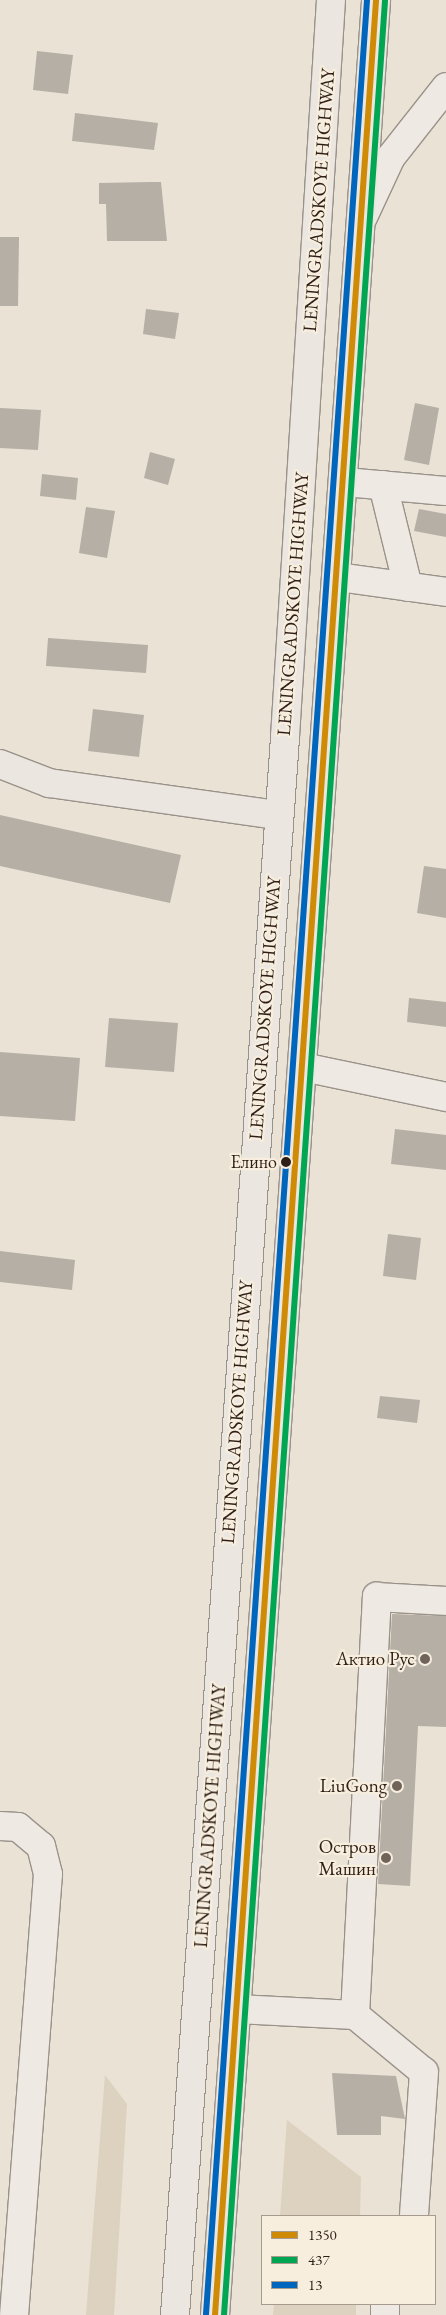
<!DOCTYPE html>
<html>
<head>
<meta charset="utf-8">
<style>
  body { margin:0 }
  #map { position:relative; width:446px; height:2315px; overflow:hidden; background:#eae2d5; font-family:"EB Garamond",serif }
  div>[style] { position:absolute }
  .green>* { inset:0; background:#ddd1bf }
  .building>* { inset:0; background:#b5afa6 }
  .roads { filter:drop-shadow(1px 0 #99928a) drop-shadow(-1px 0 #99928a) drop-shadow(0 1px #99928a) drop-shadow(0 -1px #99928a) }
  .minor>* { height:28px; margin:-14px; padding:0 14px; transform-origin:14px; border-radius:14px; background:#eeeae3 }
  .major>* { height:28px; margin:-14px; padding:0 14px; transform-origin:14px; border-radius:14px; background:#ebe6df }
  .highway>* { height:28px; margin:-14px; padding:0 14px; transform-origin:14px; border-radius:14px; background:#ebe6df }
  .bus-1>* { height:6px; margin:-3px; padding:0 3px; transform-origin:3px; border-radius:3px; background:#cf8b05 }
  .bus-2>* { height:6px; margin:-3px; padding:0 3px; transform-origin:3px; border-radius:3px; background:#00a651 }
  .bus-3>* { height:6px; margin:-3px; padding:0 3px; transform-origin:3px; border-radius:3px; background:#0065bd }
  .dots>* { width:14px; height:14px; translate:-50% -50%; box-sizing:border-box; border:2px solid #f7eede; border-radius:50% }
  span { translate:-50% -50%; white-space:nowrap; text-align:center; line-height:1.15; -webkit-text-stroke:4.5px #f7eede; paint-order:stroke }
  .bus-label { font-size:18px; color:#2e1e17 }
  .right { translate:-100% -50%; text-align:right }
  .street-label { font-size:19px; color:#2e1e17 }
  .poi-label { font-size:19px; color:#2e1e17 }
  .legend { position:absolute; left:261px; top:2215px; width:175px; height:90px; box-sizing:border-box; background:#f7eede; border:1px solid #a79b8e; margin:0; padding:6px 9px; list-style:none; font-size:15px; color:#2e1e17 }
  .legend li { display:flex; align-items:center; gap:10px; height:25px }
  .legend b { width:25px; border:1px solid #a79b8e }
</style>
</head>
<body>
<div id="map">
  <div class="green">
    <div style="clip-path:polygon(105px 2075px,127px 2104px,114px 2315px,86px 2315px)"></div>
    <div style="clip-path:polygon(287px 2120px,361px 2177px,360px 2216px,280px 2216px)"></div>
    <div style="clip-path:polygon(274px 2304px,356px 2304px,356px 2315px,273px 2315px)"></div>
  </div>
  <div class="building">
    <div style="clip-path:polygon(37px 51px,73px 55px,68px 94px,33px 90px)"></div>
    <div style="clip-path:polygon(75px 113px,158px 123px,154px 150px,72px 141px)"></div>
    <div style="clip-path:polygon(150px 182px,161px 182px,167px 241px,107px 241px,106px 204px,99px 204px,99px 183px)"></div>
    <div style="clip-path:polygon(0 237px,19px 237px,18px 306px,0 306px)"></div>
    <div style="clip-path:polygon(146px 309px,179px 313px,175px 339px,143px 334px)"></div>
    <div style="clip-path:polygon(415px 403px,439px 408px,429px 465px,404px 460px)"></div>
    <div style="clip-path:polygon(0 408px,41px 410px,38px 450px,0 448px)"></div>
    <div style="clip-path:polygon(150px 452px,175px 459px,168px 485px,144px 478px)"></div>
    <div style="clip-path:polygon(42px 474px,78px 478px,76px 500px,40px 496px)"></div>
    <div style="clip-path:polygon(86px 507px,115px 511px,107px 558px,79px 553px)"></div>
    <div style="clip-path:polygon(419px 509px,446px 514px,446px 537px,414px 531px)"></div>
    <div style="clip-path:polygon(48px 638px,148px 645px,146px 673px,46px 666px)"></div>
    <div style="clip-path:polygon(93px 709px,144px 715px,139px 757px,88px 751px)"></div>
    <div style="clip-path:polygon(0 815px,181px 855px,170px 903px,0 866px)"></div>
    <div style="clip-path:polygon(424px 866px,446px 869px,446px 918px,417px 913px)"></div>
    <div style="clip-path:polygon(409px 998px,446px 1002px,446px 1027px,407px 1022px)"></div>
    <div style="clip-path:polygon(109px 1018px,178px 1023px,174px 1072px,105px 1067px)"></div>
    <div style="clip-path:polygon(0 1052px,80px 1058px,75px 1121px,0 1116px)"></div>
    <div style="clip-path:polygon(395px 1129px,446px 1135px,446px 1170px,391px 1164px)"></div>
    <div style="clip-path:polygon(388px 1234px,421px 1238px,416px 1280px,383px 1276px)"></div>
    <div style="clip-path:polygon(0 1251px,75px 1260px,72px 1290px,0 1282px)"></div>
    <div style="clip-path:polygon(380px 1396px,420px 1400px,417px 1423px,377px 1418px)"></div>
    <div style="clip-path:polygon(392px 1614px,446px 1616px,446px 1727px,418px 1726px,410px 1886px,378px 1884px)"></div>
    <div style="clip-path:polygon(332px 2073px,396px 2076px,405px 2119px,381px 2116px,381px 2135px,337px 2135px)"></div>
  </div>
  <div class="roads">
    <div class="minor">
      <div style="left:363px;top:217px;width:66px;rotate:-65deg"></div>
      <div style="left:391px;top:157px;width:89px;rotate:-51.8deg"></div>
      <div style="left:345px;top:482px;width:101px;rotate:5.1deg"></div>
      <div style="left:383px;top:485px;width:105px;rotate:76.2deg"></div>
      <div style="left:338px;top:577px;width:109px;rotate:7.9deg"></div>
      <div style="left:303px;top:1067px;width:146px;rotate:11.8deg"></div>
      <div style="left:0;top:1826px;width:18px;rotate:3deg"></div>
      <div style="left:18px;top:1827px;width:30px;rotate:40deg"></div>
      <div style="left:41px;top:1846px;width:29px;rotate:76deg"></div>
      <div style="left:48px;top:1874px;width:442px;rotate:94.4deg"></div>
      <div style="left:237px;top:2009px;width:118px;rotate:2.9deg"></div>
      <div style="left:355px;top:2015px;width:89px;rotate:39.6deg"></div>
      <div style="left:424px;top:2072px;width:144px;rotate:94deg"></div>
      <div style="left:355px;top:2015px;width:419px;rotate:-87deg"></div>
      <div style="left:377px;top:1597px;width:69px;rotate:3.3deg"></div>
      <div style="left:385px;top:2315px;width:11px;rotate:-90deg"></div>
    </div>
    <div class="major">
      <div style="left:0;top:764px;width:53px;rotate:21.2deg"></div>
      <div style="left:49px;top:783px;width:231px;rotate:8deg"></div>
    </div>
    <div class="highway">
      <div style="left:175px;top:2315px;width:1582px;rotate:-86.01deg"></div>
      <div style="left:285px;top:737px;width:738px;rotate:-86.43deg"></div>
      <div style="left:215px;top:2315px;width:2321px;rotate:-86.02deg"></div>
    </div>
  </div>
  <div class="bus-1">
    <div style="left:215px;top:2315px;width:2321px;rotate:-86.02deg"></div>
  </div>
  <div class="bus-2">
    <div style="left:224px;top:2315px;width:2320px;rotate:-86.02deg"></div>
  </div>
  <div class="bus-3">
    <div style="left:206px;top:2314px;width:2320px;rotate:-86.02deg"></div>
  </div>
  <div class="dots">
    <div style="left:286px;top:1162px;background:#2e1e17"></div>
    <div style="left:425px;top:1659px;background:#70635a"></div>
    <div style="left:397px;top:1786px;background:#70635a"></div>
    <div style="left:386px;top:1858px;background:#70635a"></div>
  </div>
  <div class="bus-label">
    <span class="right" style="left:277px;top:1162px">Елино</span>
  </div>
  <div class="street-label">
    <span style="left:319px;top:200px;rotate:-86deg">LENINGRADSKOYE HIGHWAY</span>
    <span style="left:293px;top:604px;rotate:-86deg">LENINGRADSKOYE HIGHWAY</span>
    <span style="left:265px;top:1008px;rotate:-86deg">LENINGRADSKOYE HIGHWAY</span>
    <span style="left:237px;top:1412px;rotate:-86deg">LENINGRADSKOYE HIGHWAY</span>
    <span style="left:210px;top:1816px;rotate:-86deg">LENINGRADSKOYE HIGHWAY</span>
  </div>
  <div class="poi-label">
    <span class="right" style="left:415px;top:1659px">Актио Рус</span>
    <span class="right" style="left:387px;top:1786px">LiuGong</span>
    <span class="right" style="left:376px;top:1858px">Остров<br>Машин</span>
  </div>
  <ul class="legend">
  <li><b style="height:6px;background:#cf8b05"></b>1350</li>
  <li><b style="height:6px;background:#00a651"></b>437</li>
  <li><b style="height:6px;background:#0065bd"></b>13</li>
  </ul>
</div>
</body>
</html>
